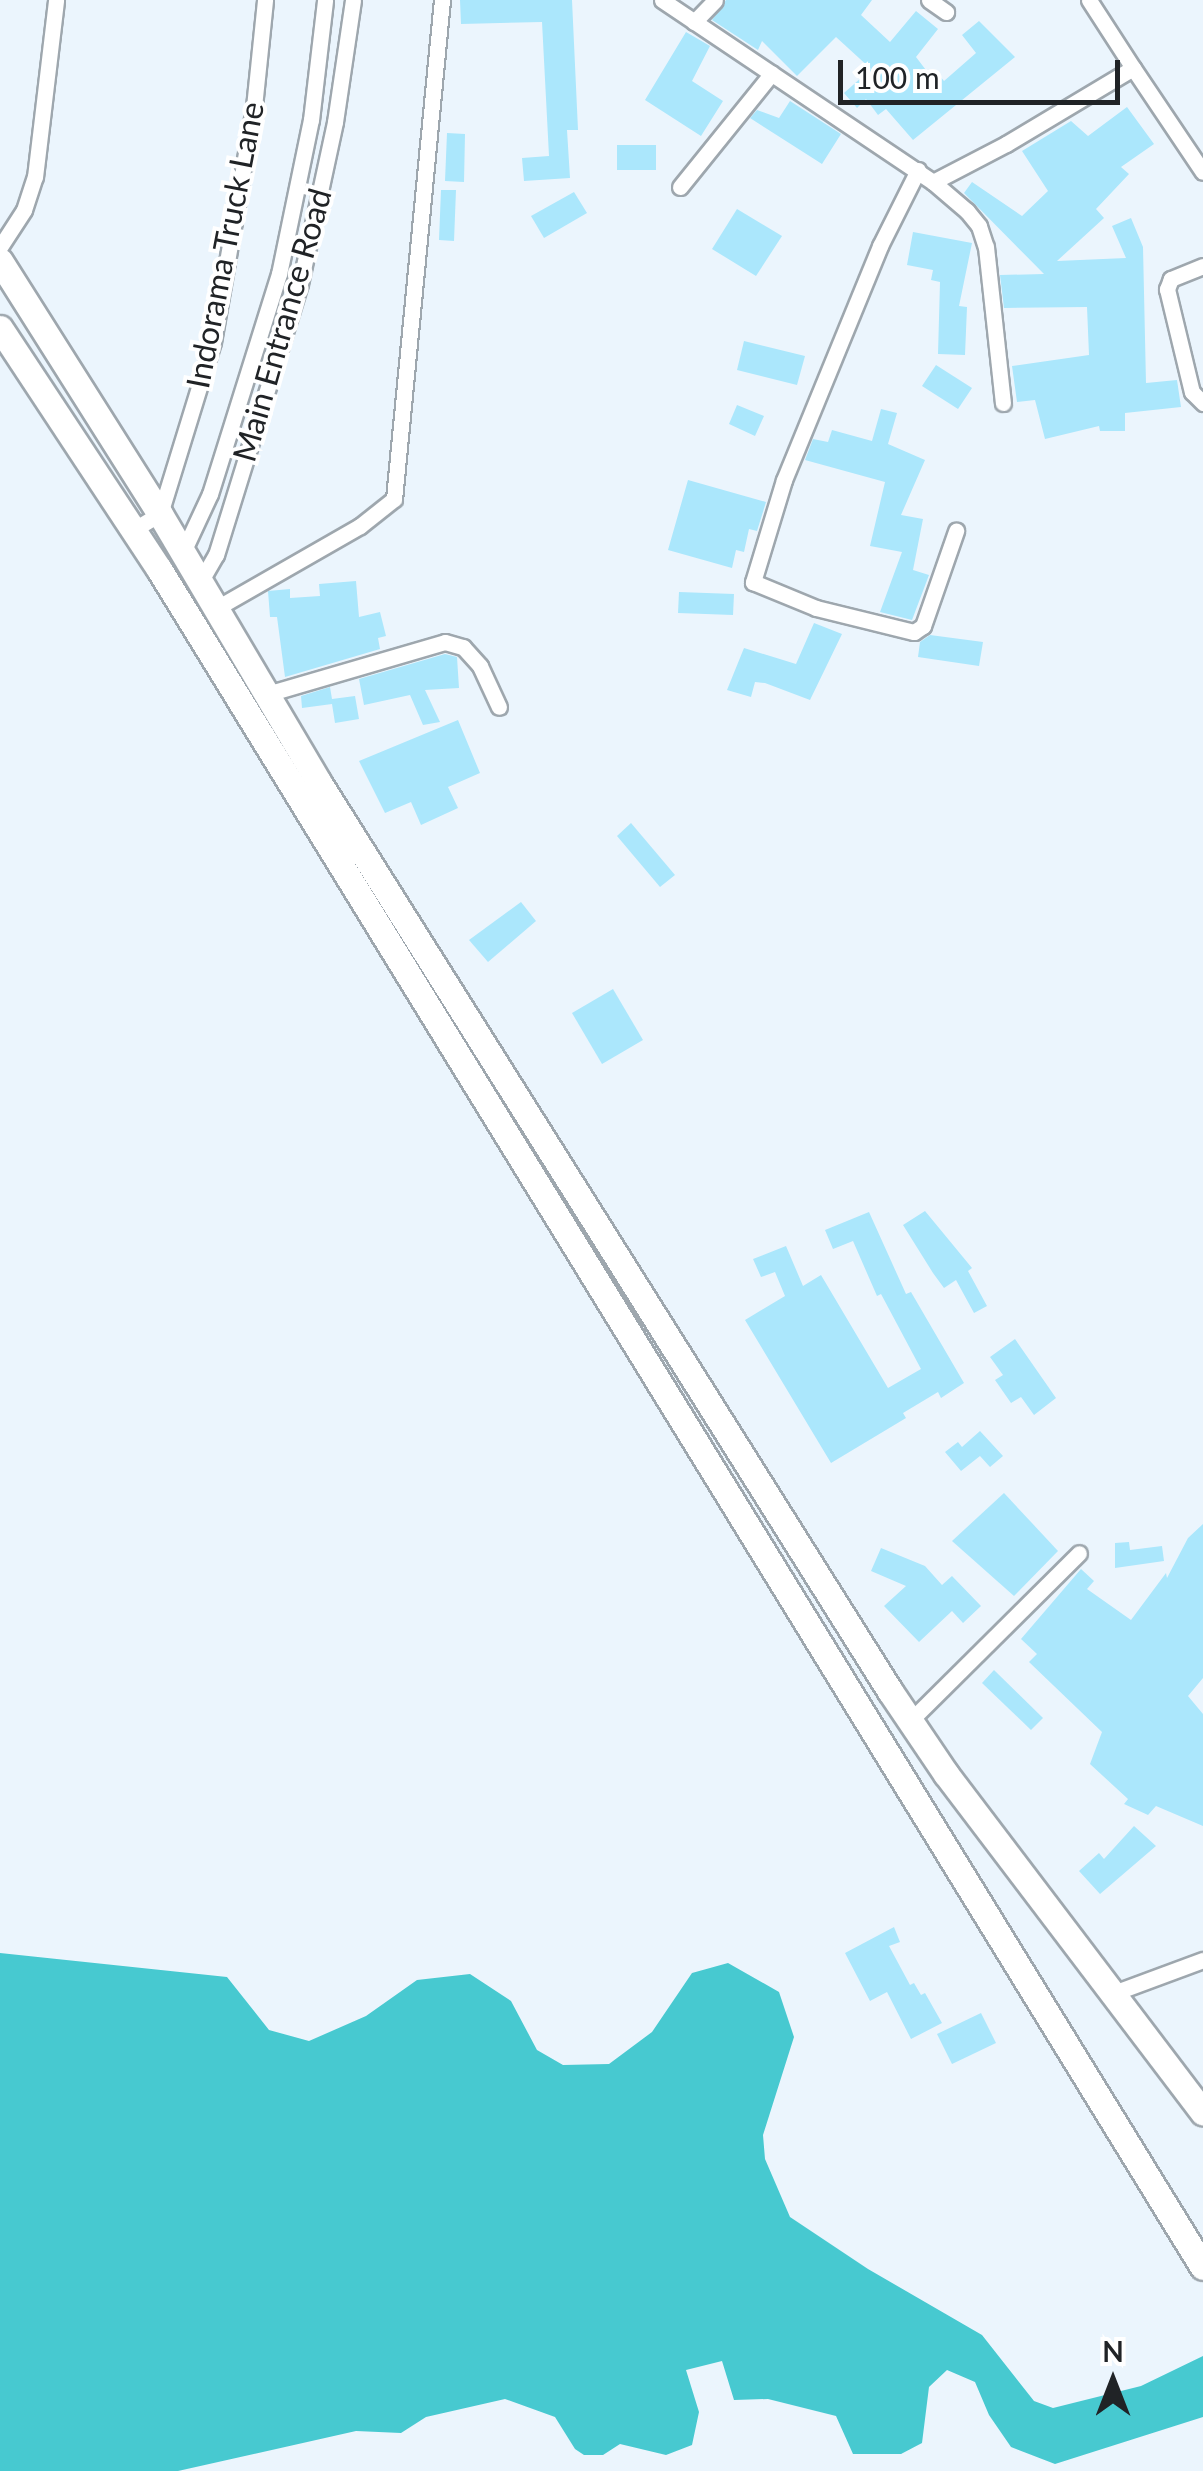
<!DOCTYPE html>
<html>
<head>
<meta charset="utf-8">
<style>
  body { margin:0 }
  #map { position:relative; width:1203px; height:2471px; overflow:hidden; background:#ebf5fd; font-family:Lato,sans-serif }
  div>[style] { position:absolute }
  .water>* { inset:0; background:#47c9d0 }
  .building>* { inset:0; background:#abe7fc }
  .roads { filter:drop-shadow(2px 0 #9ea7ae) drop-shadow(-2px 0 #9ea7ae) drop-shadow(0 2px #9ea7ae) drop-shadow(0 -2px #9ea7ae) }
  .minor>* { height:15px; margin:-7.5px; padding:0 7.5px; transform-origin:7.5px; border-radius:7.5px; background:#fff }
  .primary>* { height:25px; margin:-12.5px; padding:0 12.5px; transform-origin:12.5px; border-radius:12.5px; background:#fff }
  span { translate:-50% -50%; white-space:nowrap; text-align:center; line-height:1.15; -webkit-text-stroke:8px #fff; paint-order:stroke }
  .street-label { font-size:32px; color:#202326 }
  .north { position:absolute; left:1063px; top:2331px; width:100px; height:100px; -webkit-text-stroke:8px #fff; paint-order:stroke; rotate:0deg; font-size:28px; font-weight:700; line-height:40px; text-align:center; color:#202326 }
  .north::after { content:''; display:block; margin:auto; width:35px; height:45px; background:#202326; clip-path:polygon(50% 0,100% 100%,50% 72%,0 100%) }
  .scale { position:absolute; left:838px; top:60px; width:282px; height:45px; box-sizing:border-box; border:5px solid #202326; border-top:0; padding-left:12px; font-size:30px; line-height:35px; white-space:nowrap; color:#202326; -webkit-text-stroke:8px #fff; paint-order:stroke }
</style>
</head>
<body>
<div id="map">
  <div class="water">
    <div style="clip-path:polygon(0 1953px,227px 1977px,269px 2030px,309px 2041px,366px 2016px,417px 1980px,470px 1974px,511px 2001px,537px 2050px,563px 2065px,609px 2064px,652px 2032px,692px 1973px,728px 1963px,779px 1992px,794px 2037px,763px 2135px,765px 2159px,790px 2217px,868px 2269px,982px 2335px,1034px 2401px,1053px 2408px,1141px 2386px,1203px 2356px,1203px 2417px,1055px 2464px,1011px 2447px,989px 2415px,975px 2382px,947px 2370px,929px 2387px,922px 2443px,901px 2454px,853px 2454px,836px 2416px,768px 2399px,734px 2400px,722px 2361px,686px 2370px,699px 2412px,692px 2445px,666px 2455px,620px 2444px,603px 2455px,584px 2455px,575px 2449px,555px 2417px,505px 2399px,426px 2417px,401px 2433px,356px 2431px,178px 2471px,0 2471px)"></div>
  </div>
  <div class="building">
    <div style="clip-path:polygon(460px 0,572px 0,578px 130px,567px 130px,570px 178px,524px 181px,522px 158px,549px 156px,542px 22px,461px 24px)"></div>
    <div style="clip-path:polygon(726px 0,872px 0,861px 15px,890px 42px,916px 11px,938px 29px,916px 57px,932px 78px,938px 74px,944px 81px,976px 53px,962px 35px,979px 21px,1015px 57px,913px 140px,886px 109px,878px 115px,866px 99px,857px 108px,844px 93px,871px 69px,836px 37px,797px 76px,762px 41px,758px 50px,712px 20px)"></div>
    <div style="clip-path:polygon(686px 32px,710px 46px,692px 81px,723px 101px,701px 136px,645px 100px)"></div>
    <div style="clip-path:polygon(790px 101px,841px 134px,822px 164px,750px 118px,757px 110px,779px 118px)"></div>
    <div style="clip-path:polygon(1127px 107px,1154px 144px,1121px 167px,1129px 174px,1096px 209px,1104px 218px,1057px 261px,1126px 258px,1112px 226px,1131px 218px,1143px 247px,1146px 383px,1177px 380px,1181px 407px,1125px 413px,1125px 431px,1100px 431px,1099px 426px,1045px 439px,1035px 400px,1017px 402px,1012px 366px,1089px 355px,1087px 307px,1004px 308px,1000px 275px,1044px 274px,964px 193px,972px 182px,1022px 216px,1048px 191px,1022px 151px,1071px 121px,1088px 136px)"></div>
    <div style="clip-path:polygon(447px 133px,465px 134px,464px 182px,445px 181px)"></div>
    <div style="clip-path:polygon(617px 145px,656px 145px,656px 170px,617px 170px)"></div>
    <div style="clip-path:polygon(441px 190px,456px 190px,454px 241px,439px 240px)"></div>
    <div style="clip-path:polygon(574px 192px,587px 213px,544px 238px,531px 216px)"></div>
    <div style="clip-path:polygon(737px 209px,782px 236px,756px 276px,712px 249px)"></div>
    <div style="clip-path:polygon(913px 232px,972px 243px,959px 306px,967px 307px,965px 355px,938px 354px,940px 282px,931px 280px,933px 270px,907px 265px)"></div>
    <div style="clip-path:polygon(744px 341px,805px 356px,797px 385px,737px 370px)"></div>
    <div style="clip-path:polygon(936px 365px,972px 388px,958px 409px,922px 386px)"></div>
    <div style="clip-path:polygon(737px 405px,764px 416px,755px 436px,729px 424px)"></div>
    <div style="clip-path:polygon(881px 409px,897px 413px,888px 444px,925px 460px,901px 515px,923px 519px,913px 570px,929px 575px,912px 620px,880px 612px,902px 552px,870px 546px,885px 482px,805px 460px,813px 439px,828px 442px,832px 430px,872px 441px)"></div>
    <div style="clip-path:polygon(688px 480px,766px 502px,757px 531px,749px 529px,744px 552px,736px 550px,732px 568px,668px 550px)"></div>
    <div style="clip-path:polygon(356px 581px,359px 617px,380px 612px,386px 636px,378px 638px,380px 649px,285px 677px,277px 617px,270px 617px,268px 591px,290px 589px,290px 598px,320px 596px,319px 584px)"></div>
    <div style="clip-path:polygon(679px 592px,734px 594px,733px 615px,678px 613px)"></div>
    <div style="clip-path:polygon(814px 623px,842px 634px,810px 700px,765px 683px,755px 682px,751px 697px,727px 690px,744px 648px,796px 664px)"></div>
    <div style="clip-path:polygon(930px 635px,983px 642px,979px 666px,918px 657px,920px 642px)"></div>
    <div style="clip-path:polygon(445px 654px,457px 657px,459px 688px,425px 690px,440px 722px,423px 725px,410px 695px,364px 705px,359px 679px)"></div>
    <div style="clip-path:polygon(330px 687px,332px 699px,355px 696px,359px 719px,335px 723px,332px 704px,302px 708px,301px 696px)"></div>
    <div style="clip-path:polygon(458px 720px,480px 773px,448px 787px,458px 808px,421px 825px,411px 802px,385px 813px,359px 761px)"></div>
    <div style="clip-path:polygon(631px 823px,675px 875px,660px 887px,617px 836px)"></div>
    <div style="clip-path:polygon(521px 902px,536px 921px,488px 962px,469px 940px)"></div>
    <div style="clip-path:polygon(613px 989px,643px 1040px,602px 1064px,572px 1013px)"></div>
    <div style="clip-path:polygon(925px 1211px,972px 1268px,968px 1271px,987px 1306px,974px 1313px,956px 1280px,944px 1288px,933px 1273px,903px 1225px)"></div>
    <div style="clip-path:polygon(869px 1212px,906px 1294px,911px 1292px,964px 1383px,941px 1398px,938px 1392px,903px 1413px,906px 1418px,831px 1463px,745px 1320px,785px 1296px,775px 1272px,761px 1277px,753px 1259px,786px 1246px,803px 1286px,821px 1275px,888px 1388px,921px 1369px,881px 1294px,877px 1296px,853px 1241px,833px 1249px,825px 1230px)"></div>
    <div style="clip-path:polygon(1015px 1339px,1056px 1398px,1034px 1415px,1021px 1397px,1011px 1403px,995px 1380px,1003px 1375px,990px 1357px)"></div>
    <div style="clip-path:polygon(980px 1431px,1003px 1456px,990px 1467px,980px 1456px,961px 1471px,945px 1452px,958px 1442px,962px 1447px)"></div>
    <div style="clip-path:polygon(1004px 1493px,1058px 1551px,1014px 1596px,952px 1541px)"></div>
    <div style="clip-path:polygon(1203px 1524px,1203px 1678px,1188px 1696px,1203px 1714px,1203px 1826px,1156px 1806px,1148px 1815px,1124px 1804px,1128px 1799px,1090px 1764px,1102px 1732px,1029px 1662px,1037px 1654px,1021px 1639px,1081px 1569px,1094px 1581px,1087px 1589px,1131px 1620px,1166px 1573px,1167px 1578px,1188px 1538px)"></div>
    <div style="clip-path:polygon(1129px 1542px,1130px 1550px,1162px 1546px,1164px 1561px,1115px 1568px,1115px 1543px)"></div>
    <div style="clip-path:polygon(881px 1548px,925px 1566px,942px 1585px,952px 1576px,981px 1606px,963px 1623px,952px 1611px,919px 1642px,884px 1606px,906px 1586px,871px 1571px)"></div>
    <div style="clip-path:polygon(994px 1670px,1043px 1718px,1031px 1730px,982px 1683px)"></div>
    <div style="clip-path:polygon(1134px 1826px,1156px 1846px,1100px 1894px,1079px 1871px,1099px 1853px,1104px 1859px)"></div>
    <div style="clip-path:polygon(894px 1927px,900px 1942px,889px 1946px,910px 1985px,914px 1983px,921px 1995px,925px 1993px,942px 2023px,911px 2039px,887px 1992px,870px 2001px,845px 1953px)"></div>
    <div style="clip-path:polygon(981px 2013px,996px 2043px,952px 2064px,937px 2034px)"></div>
  </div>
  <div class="roads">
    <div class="minor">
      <div style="left:662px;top:0;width:326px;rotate:33.9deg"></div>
      <div style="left:933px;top:182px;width:82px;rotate:-27.5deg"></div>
      <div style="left:1006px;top:144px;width:148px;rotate:-30.9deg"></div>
      <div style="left:1133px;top:68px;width:125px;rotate:56.1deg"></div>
      <div style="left:929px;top:0;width:21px;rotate:35deg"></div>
      <div style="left:1089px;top:0;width:81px;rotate:57.1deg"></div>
      <div style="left:694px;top:22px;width:30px;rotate:-46deg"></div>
      <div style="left:918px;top:170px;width:85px;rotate:116.6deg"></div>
      <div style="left:880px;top:246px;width:253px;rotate:112.3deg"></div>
      <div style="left:784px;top:480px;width:107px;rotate:106.9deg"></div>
      <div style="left:753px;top:582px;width:68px;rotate:22.4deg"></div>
      <div style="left:816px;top:608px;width:101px;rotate:13.8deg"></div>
      <div style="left:914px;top:632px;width:11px;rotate:-34deg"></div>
      <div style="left:923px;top:626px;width:101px;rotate:-70.8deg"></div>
      <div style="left:933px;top:182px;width:45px;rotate:40.5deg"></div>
      <div style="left:967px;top:211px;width:19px;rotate:51deg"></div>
      <div style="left:979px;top:226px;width:22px;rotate:72deg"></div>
      <div style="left:986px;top:247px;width:157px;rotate:83.8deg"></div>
      <div style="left:680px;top:187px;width:146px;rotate:-51.1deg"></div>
      <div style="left:0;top:247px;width:44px;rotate:-57deg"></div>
      <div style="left:24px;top:210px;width:35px;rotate:-72deg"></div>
      <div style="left:35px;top:177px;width:178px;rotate:-83.2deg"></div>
      <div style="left:1203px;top:266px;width:35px;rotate:158deg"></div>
      <div style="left:1171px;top:279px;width:11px;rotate:112deg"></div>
      <div style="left:1167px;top:289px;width:106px;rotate:76.4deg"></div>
      <div style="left:1192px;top:392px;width:16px;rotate:45deg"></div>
      <div style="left:133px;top:530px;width:31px;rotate:-31deg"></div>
      <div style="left:160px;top:514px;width:180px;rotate:-72.9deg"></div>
      <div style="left:213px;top:342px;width:239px;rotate:-80.1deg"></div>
      <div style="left:254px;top:107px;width:108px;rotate:-84.1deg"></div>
      <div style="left:182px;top:554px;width:66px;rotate:-65deg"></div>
      <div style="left:210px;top:494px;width:231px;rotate:-72.6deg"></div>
      <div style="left:279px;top:274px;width:157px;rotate:-78.3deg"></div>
      <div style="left:311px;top:120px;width:121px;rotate:-83.3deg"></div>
      <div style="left:199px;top:584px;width:34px;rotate:-60deg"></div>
      <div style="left:216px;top:555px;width:284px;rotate:-72.8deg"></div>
      <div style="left:300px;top:284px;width:166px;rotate:-77.8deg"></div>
      <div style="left:335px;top:122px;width:123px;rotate:-81.6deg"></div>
      <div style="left:215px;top:609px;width:167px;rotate:-29.8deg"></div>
      <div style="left:360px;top:526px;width:43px;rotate:-38.5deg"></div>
      <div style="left:394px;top:499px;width:501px;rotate:-84.51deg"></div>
      <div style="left:267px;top:694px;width:185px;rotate:-16.3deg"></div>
      <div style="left:445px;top:642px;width:19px;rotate:16deg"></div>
      <div style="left:463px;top:647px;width:25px;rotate:48deg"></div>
      <div style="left:480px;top:666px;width:45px;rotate:65.1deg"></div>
      <div style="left:910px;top:1721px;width:238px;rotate:-44.8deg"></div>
      <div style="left:1111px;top:1994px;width:98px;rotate:-20.3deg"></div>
    </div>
    <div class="primary">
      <div style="left:0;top:261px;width:299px;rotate:57.7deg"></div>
      <div style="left:160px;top:514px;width:312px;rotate:59.4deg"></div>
      <div style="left:319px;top:783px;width:1073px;rotate:57.84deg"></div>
      <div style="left:890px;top:1691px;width:100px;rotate:56deg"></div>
      <div style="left:946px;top:1774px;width:425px;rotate:52.8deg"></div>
      <div style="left:0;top:328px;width:289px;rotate:56.6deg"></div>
      <div style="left:159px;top:569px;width:1993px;rotate:58.42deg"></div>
    </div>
  </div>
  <div class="street-label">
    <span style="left:225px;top:245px;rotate:-79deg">Indorama Truck Lane</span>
    <span style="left:282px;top:325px;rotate:-74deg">Main Entrance Road</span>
  </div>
  <div class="north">N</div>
  <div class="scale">100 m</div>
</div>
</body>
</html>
